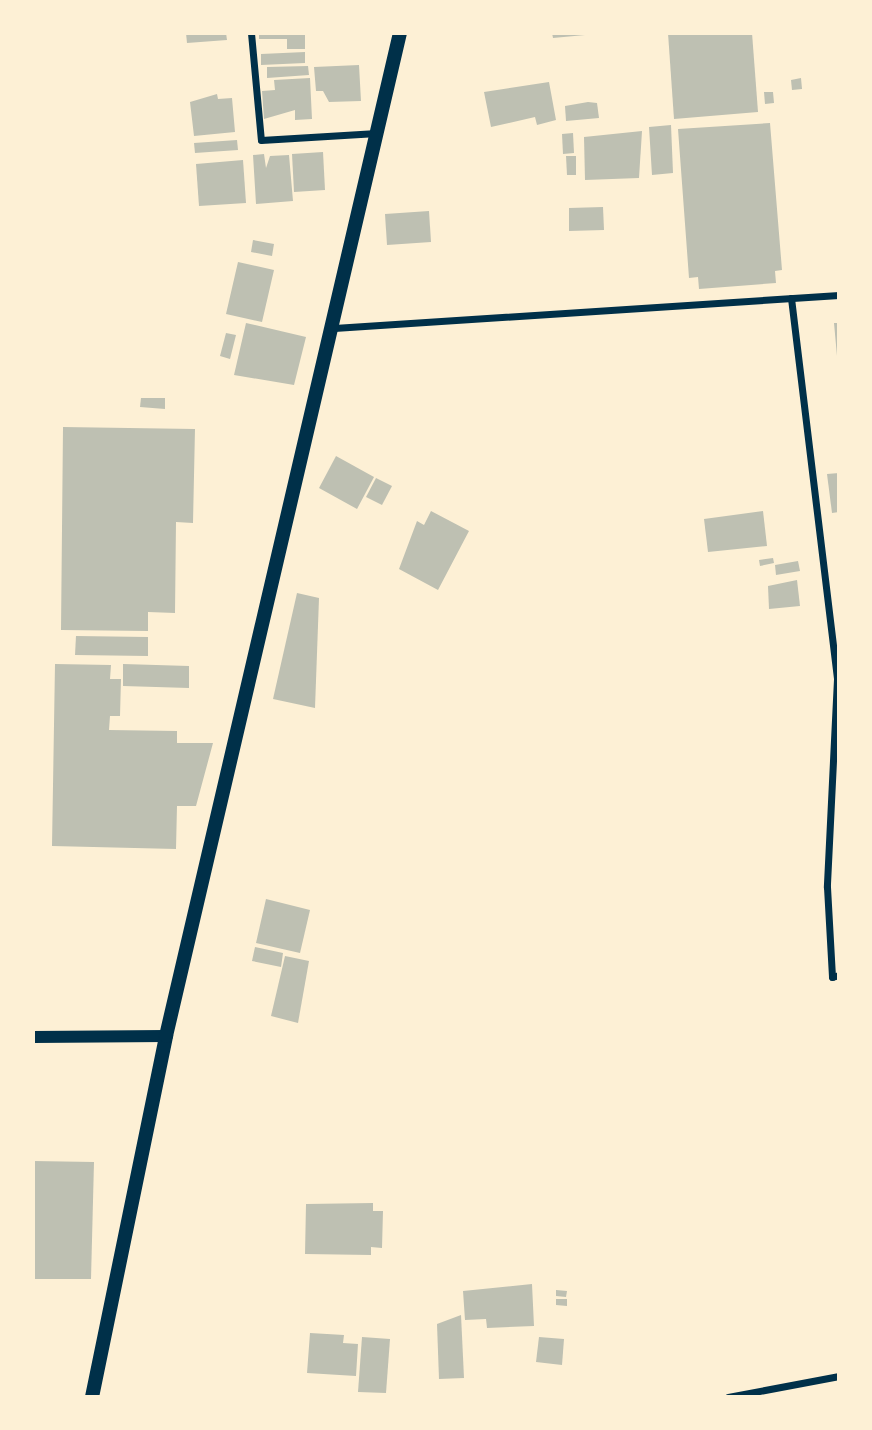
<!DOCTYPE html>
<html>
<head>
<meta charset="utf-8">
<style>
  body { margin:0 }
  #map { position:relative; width:872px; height:1430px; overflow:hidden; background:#fdf0d5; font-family:"DM Sans",sans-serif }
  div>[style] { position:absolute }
  .building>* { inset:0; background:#bec0b2 }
  .minor>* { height:7px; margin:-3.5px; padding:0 3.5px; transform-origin:3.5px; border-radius:3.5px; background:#003049 }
  .tertiary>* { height:12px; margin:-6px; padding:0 6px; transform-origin:6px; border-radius:6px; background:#003049 }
  .secondary>* { height:14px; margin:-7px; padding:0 7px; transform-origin:7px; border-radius:7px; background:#003049 }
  span { translate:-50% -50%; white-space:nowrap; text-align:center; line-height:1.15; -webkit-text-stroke:7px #fdf0d5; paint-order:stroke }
  .frame { position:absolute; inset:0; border:35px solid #fdf0d5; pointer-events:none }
</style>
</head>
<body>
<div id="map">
  <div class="building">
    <div style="clip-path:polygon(186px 33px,226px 33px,227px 40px,187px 43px)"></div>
    <div style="clip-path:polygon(259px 33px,305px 33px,305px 49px,287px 49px,287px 39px,259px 39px)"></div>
    <div style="clip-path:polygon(552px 33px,585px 33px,585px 35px,553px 38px)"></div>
    <div style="clip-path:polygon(668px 33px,752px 33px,758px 112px,674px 119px)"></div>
    <div style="clip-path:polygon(305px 52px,305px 63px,261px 65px,261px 54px)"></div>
    <div style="clip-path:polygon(359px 65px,361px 101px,329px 102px,323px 91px,316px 91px,314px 67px)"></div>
    <div style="clip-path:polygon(308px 66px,309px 75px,267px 78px,267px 67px)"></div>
    <div style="clip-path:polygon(310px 78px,312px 119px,295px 120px,295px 110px,264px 119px,262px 91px,275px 90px,274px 80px)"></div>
    <div style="clip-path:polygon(801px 78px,802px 89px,792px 90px,791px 80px)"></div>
    <div style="clip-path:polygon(549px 82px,556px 120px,537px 125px,535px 117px,491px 127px,484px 92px)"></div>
    <div style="clip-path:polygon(764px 92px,773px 92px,774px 103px,765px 104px)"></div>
    <div style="clip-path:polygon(217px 94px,218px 99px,232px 98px,235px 132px,194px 136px,190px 102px)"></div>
    <div style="clip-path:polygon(588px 102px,597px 103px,599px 118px,566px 121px,565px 106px)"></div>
    <div style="clip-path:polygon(770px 123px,782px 270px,775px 271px,776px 283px,699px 289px,698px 277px,689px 278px,678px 129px)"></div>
    <div style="clip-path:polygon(671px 125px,673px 173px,652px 175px,649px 127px)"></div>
    <div style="clip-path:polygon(642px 131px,639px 178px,585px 180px,584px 137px)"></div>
    <div style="clip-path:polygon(573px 133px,574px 153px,563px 154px,562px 134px)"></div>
    <div style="clip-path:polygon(237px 140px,238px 150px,195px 153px,194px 143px)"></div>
    <div style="clip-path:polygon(323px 152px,325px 190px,294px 192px,292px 154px)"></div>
    <div style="clip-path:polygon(264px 154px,266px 168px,270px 156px,289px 155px,293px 201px,256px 204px,253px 155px)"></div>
    <div style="clip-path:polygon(566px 156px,576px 156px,576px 175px,567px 175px)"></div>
    <div style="clip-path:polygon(243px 160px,246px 203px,199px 206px,196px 164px)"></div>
    <div style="clip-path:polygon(603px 207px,604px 230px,569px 231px,569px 208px)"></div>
    <div style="clip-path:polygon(429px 211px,431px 242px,387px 245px,385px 214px)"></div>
    <div style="clip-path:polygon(253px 240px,274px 244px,272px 256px,251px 252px)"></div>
    <div style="clip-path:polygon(238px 262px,274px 270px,262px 322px,226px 314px)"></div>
    <div style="clip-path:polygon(246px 323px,306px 337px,294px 385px,234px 375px)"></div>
    <div style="clip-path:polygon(834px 323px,839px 323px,839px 356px,837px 356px)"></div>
    <div style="clip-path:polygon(226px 333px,236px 335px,230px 359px,220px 356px)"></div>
    <div style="clip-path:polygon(141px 398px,165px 398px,165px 409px,140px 407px)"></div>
    <div style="clip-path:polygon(63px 427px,195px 429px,193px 523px,176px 522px,175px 613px,148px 612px,148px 631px,61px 630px)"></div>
    <div style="clip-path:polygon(336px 456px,374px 477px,357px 509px,319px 488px)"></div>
    <div style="clip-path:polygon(839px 473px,839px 512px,832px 513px,827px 474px)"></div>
    <div style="clip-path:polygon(376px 478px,392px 486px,382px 505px,366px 497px)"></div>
    <div style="clip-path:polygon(431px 511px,469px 531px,438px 590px,399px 569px,417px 521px,424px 525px)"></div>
    <div style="clip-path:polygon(763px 511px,767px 546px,708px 552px,704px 519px)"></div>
    <div style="clip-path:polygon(773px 558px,774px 563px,760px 566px,759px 560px)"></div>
    <div style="clip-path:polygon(798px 561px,800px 571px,776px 575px,775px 565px)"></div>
    <div style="clip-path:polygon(797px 580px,800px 606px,769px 609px,768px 586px)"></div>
    <div style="clip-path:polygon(297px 593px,319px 598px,315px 708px,273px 699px)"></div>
    <div style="clip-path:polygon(76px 636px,148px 637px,148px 656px,75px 655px)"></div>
    <div style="clip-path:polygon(55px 664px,111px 665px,110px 679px,121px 679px,120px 716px,110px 716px,109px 730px,177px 731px,177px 743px,213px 743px,196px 806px,177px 806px,176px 849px,52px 846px)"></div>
    <div style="clip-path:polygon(123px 664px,189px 666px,189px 688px,123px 686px)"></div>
    <div style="clip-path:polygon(266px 899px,310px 910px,300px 953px,256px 943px)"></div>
    <div style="clip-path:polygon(255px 947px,283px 953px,281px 967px,252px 961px)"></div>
    <div style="clip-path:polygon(285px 956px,309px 961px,298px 1023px,271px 1016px)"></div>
    <div style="clip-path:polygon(33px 1161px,94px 1162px,91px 1279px,33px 1279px)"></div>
    <div style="clip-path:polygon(373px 1203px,373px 1211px,383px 1211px,382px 1248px,371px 1247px,371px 1255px,305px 1254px,306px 1204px)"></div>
    <div style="clip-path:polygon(532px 1284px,534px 1326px,487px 1328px,486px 1319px,465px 1320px,463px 1291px)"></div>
    <div style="clip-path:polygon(556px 1290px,567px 1291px,566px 1297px,556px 1296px)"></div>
    <div style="clip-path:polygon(556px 1299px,567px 1299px,567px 1306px,556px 1305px)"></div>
    <div style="clip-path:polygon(461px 1315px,464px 1378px,439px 1379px,437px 1324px)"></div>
    <div style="clip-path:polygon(310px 1333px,344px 1335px,343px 1343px,358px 1344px,356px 1376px,307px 1373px)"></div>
    <div style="clip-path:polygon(362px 1337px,390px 1339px,386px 1393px,358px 1392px)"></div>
    <div style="clip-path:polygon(539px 1337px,564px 1339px,562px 1365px,536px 1362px)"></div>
  </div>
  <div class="minor">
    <div style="left:251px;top:33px;width:107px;rotate:84.7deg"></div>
    <div style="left:261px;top:140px;width:116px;rotate:-3.5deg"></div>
    <div style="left:791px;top:298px;width:384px;rotate:83.1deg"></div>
    <div style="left:837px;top:679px;width:208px;rotate:92.8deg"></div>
    <div style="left:827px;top:887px;width:90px;rotate:86.8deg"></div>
    <div style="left:832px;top:977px;width:7px;rotate:-16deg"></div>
    <div style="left:334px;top:328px;width:506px;rotate:-3.74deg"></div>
    <div style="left:728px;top:1397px;width:113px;rotate:-10.7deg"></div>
  </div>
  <div class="tertiary">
    <div style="left:33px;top:1037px;width:133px;rotate:-0.4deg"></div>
  </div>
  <div class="secondary">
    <div style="left:92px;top:1397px;width:369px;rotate:-78.4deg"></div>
    <div style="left:166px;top:1036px;width:1030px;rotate:-76.87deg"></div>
  </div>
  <div class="frame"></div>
</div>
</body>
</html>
